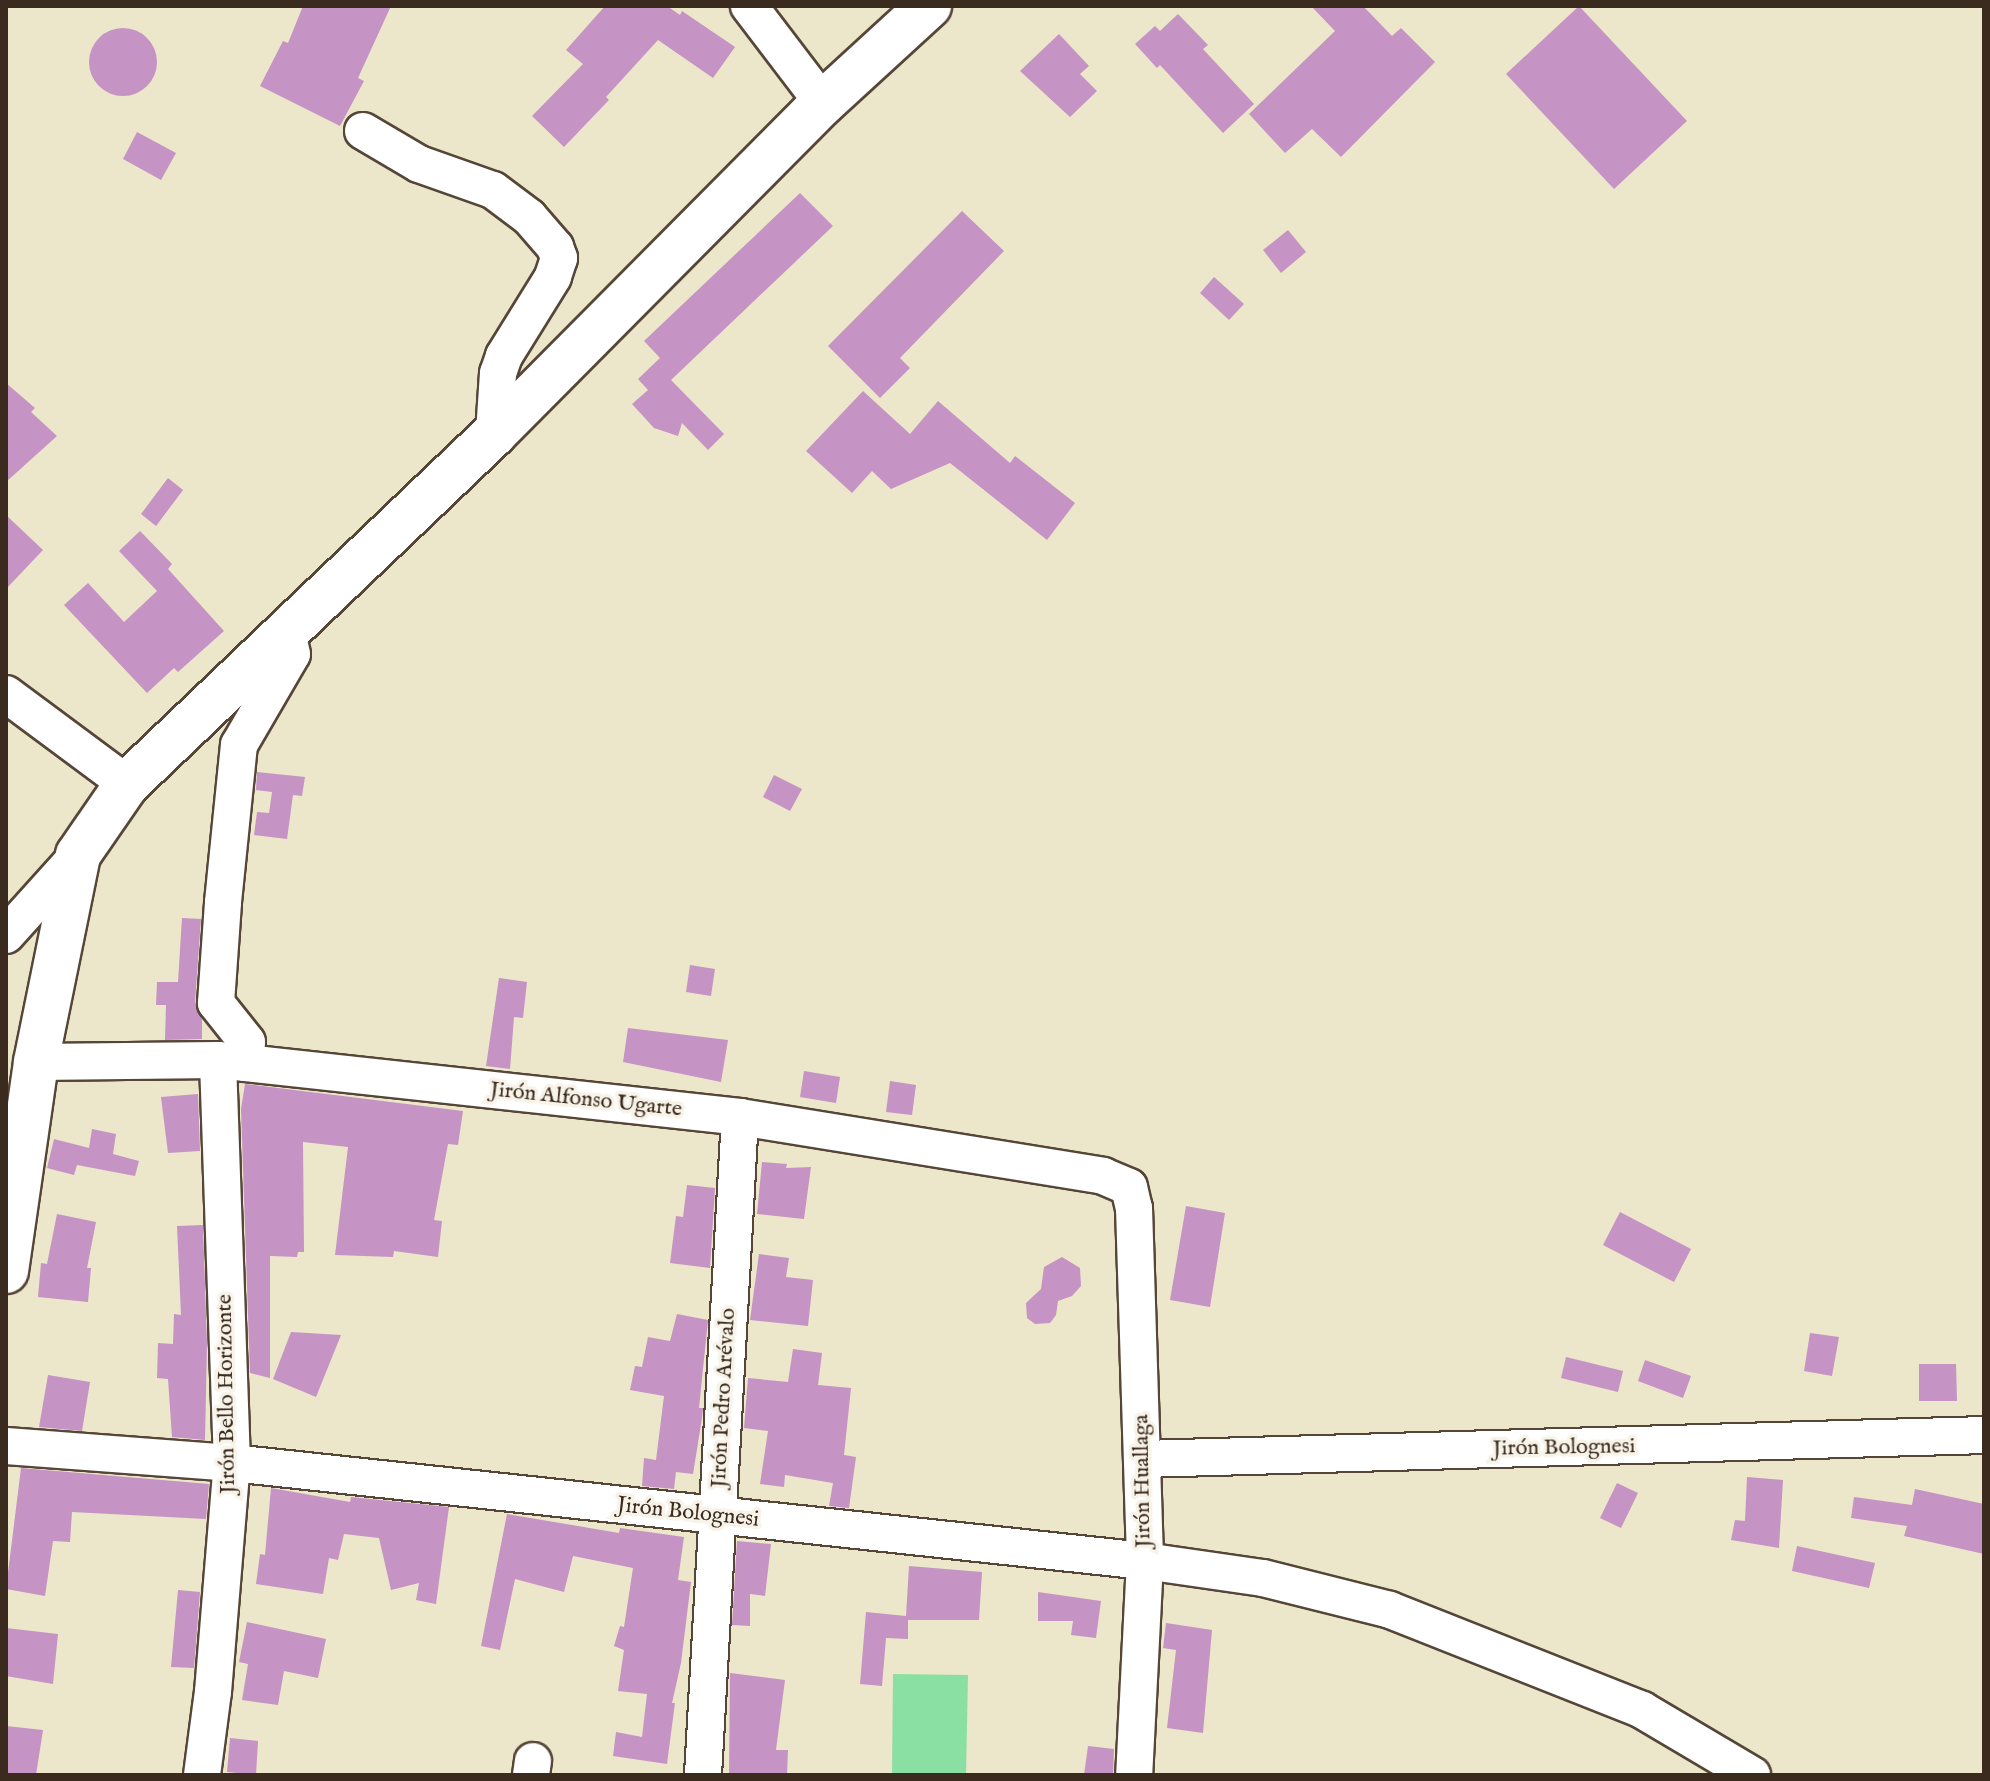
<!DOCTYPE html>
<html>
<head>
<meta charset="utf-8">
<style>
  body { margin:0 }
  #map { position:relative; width:1990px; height:1781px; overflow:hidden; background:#ece6ca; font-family:"IM FELL English",serif }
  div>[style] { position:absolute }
  .green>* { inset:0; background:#8ae0a2 }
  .building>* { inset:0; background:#c593c4 }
  .round { border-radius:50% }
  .roads { filter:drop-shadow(2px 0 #564638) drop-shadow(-2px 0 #564638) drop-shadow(0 2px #564638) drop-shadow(0 -2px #564638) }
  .minor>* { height:36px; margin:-18px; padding:0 18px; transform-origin:18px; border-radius:18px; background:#fff }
  .highway>* { height:44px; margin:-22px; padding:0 22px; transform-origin:22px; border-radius:22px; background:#fff }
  span { translate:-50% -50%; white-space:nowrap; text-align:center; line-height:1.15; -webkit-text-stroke:7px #f7f3e8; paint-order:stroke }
  .street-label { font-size:22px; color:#3b2a1e }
  .frame { position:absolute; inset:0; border:8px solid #3b2a1e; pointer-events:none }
</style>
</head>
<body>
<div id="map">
  <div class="green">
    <div style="clip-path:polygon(893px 1674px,968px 1675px,966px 1775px,892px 1775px)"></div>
  </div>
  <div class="building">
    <div style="clip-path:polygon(303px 6px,391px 6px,358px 78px,364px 81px,340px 126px,260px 86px,283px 41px,288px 43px)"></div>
    <div style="clip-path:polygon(605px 6px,667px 6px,680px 15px,682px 11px,735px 47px,713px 78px,658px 40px,606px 97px,609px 100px,564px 147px,532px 116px,583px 64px,566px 50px)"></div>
    <div style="clip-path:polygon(1311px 6px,1363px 6px,1392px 36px,1401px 28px,1435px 62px,1341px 157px,1312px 129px,1285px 153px,1249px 114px,1335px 31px)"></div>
    <div style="clip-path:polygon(1579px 6px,1687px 121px,1614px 189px,1506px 74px)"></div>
    <div style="clip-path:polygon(1178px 14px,1208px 45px,1203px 49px,1254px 104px,1223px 133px,1160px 65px,1157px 68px,1135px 44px,1155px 26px,1160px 31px)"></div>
    <div class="round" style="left:89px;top:28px;width:68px;height:68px"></div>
    <div style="clip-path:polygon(1059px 34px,1089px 66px,1080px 74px,1097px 91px,1070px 117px,1020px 71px)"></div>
    <div style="clip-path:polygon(137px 132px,176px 153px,161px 180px,123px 159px)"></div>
    <div style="clip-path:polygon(800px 193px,833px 226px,671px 380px,724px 434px,708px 450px,682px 423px,678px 436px,654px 428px,632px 404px,648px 390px,638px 379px,660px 358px,644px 341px)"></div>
    <div style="clip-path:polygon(962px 211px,1004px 251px,900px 358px,910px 368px,880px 398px,828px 346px)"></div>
    <div style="clip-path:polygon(1288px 230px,1306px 252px,1281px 273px,1263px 250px)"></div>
    <div style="clip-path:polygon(1214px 277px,1244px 304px,1229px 320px,1200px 293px)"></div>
    <div style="clip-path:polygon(6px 383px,35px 408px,31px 412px,57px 436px,6px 482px)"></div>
    <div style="clip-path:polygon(863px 391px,910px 434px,938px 401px,1010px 463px,1015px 456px,1075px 503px,1047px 540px,950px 463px,891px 489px,872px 471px,852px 493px,806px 451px)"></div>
    <div style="clip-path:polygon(168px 478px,183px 490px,156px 526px,141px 514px)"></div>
    <div style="clip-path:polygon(6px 515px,43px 550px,6px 589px)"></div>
    <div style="clip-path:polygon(140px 531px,172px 564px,168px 569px,224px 631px,178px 672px,174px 668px,147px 693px,64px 605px,88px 583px,124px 622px,157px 591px,119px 551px)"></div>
    <div style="clip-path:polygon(257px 772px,305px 777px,302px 796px,293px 795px,287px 839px,254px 835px,257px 812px,269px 813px,272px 792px,256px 790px)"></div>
    <div style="clip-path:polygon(774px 775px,802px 789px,790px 811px,763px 797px)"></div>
    <div style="clip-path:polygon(182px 918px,201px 919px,195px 1002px,202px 1019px,202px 1039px,165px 1040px,166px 1005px,156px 1005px,157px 982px,178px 982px)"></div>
    <div style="clip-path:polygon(690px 965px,715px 969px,711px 996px,686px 992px)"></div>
    <div style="clip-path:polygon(499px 978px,527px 982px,523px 1018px,514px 1017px,510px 1069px,486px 1066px)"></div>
    <div style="clip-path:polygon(628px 1028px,728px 1040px,721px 1082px,623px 1062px)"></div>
    <div style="clip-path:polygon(804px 1071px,840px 1077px,836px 1103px,800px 1097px)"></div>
    <div style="clip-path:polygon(890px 1081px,916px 1085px,912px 1115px,886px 1112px)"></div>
    <div style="clip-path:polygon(245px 1084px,463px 1111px,458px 1145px,448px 1144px,434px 1220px,442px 1221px,438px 1257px,394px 1251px,393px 1257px,335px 1255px,348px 1147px,303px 1142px,304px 1252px,298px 1252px,297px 1257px,270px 1256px,270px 1378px,250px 1373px,241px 1109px)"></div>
    <div style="clip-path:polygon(198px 1094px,200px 1151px,168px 1153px,161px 1097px)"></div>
    <div style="clip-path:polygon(92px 1129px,116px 1134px,113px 1154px,139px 1161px,135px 1176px,77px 1165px,74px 1175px,47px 1168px,54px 1139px,89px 1148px)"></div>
    <div style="clip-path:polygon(762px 1162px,787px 1164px,786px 1168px,811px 1167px,804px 1219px,757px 1214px)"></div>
    <div style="clip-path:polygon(687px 1185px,715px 1188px,710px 1268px,670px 1263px,676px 1216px,683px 1217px)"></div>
    <div style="clip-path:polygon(1186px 1206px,1225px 1213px,1210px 1307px,1170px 1300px)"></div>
    <div style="clip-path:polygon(1620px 1212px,1691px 1249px,1674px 1282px,1603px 1245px)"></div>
    <div style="clip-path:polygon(57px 1214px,96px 1222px,87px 1268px,91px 1268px,88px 1302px,38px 1297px,41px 1263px,47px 1264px)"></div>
    <div style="clip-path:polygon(203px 1225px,207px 1344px,205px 1440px,172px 1437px,168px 1379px,157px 1378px,158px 1343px,173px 1344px,174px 1314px,181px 1315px,177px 1226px)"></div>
    <div style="clip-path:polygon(759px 1254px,789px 1258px,786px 1277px,813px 1280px,808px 1326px,750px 1320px)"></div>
    <div style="clip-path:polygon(1062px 1257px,1080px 1268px,1081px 1286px,1072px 1296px,1058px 1301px,1056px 1315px,1050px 1323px,1035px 1324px,1027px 1318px,1026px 1303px,1041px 1289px,1044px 1267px)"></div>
    <div style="clip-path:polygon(677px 1314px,708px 1320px,699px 1408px,703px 1408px,702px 1418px,693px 1474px,676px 1472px,674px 1489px,642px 1486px,644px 1458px,656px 1460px,664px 1396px,630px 1390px,635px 1366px,642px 1367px,648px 1337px,670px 1341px)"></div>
    <div style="clip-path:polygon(291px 1332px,341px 1335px,316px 1397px,273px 1379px)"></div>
    <div style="clip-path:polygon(1810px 1333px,1839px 1337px,1832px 1376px,1804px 1371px)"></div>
    <div style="clip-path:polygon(793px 1349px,822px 1353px,818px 1385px,851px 1388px,844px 1455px,856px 1457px,849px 1508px,829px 1506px,833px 1483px,785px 1475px,784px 1487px,760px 1484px,768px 1431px,744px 1428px,748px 1378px,788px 1382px)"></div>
    <div style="clip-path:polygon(1566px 1357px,1623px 1371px,1618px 1392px,1561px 1378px)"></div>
    <div style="clip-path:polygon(1645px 1360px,1691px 1376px,1683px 1398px,1638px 1381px)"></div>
    <div style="clip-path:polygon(1919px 1364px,1956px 1364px,1957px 1401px,1919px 1401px)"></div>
    <div style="clip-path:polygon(48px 1375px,90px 1382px,82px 1431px,39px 1427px)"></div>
    <div style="clip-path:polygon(21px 1468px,209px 1484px,206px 1519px,72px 1512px,70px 1542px,53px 1541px,45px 1596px,6px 1589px)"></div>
    <div style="clip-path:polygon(1747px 1477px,1783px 1480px,1779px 1548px,1731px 1540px,1735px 1520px,1745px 1521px)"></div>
    <div style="clip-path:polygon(1617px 1483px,1638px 1493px,1621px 1528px,1600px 1518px)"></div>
    <div style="clip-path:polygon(271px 1488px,350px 1502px,351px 1497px,449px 1507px,436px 1604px,416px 1600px,419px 1583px,391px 1590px,379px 1538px,344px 1534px,338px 1560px,329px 1558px,323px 1594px,256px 1584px,260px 1554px,265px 1555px)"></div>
    <div style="clip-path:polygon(1915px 1489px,1984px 1504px,1984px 1554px,1904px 1536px,1907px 1526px,1851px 1518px,1854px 1497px,1912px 1505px)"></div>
    <div style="clip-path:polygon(507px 1514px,619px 1533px,620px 1528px,684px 1537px,678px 1580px,691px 1582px,681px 1663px,672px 1703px,675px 1703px,667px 1764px,613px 1756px,616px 1732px,642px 1737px,647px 1694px,618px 1691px,624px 1650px,614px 1646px,620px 1626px,624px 1627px,633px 1568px,573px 1556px,564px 1592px,515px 1579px,500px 1650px,481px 1646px)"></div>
    <div style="clip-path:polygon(737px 1541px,771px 1544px,765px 1596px,750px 1594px,750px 1626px,732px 1625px)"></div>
    <div style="clip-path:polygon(1797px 1546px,1875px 1563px,1869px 1588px,1792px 1571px)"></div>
    <div style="clip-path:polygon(909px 1566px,982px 1572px,979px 1620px,908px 1620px,908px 1639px,886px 1638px,882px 1686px,860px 1684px,866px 1612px,906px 1616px)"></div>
    <div style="clip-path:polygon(178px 1590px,200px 1592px,194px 1668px,171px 1667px)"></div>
    <div style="clip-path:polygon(1038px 1592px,1101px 1601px,1096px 1638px,1071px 1635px,1073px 1621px,1038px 1621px)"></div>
    <div style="clip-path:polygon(247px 1622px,326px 1639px,318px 1678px,284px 1671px,278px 1705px,242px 1700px,248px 1664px,239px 1662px)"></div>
    <div style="clip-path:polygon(1166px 1623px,1212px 1630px,1203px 1733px,1167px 1728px,1176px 1650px,1163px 1648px)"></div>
    <div style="clip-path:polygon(6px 1628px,58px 1634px,53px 1684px,6px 1676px)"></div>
    <div style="clip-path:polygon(730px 1673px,785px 1680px,776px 1750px,788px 1750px,787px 1775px,729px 1775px)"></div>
    <div style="clip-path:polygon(6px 1726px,43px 1730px,36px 1775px,6px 1775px)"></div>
    <div style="clip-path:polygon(230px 1738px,258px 1741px,256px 1775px,227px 1772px)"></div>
    <div style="clip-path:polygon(1088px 1746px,1114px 1749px,1113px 1775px,1084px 1775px)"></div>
  </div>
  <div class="roads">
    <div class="minor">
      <div style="left:749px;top:6px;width:122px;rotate:52.7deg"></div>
      <div style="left:363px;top:131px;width:65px;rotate:30.5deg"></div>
      <div style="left:419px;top:164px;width:78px;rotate:19.4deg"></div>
      <div style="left:493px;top:190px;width:45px;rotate:36.9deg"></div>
      <div style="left:529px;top:217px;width:40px;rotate:49deg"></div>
      <div style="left:555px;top:247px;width:12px;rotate:70deg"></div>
      <div style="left:559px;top:258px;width:20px;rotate:108deg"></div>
      <div style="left:553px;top:277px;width:93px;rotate:121.8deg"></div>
      <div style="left:504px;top:356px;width:18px;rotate:109deg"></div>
      <div style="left:498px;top:373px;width:61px;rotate:93.8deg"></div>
      <div style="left:6px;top:694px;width:151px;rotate:36.6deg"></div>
      <div style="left:6px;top:935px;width:108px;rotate:-48deg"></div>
      <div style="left:36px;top:1062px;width:182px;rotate:-0.6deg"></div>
      <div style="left:218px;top:1060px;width:525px;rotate:6.23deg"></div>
      <div style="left:740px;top:1117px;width:368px;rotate:9.2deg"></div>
      <div style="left:1103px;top:1176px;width:28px;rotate:23deg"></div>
      <div style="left:1129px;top:1187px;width:22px;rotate:77deg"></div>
      <div style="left:1134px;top:1208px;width:353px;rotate:88.2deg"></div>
      <div style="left:1145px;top:1561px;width:214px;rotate:92.9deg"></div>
      <div style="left:245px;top:1063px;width:21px;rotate:-85deg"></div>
      <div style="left:247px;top:1042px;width:50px;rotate:-128.5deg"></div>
      <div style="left:216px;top:1003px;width:101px;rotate:-86deg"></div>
      <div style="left:223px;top:902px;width:158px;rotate:-84.2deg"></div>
      <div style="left:239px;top:745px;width:105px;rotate:-59.8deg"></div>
      <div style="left:292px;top:654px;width:27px;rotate:-103deg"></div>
      <div style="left:6px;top:1446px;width:227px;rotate:4.3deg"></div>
      <div style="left:232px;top:1463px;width:918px;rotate:6.13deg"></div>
      <div style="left:1145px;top:1561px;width:119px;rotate:8.2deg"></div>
      <div style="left:1263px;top:1578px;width:131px;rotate:14.1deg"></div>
      <div style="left:1390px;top:1610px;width:271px;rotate:21.6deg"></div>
      <div style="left:1642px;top:1710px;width:128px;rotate:30.6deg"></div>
      <div style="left:1143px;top:1459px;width:841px;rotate:-1.63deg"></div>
      <div style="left:202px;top:1775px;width:84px;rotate:-82.5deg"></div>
      <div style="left:213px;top:1692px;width:230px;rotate:-85.3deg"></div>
      <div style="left:232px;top:1463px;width:403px;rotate:-92deg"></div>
      <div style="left:531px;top:1775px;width:14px;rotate:-82deg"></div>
      <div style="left:703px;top:1775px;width:659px;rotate:-86.78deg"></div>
    </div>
    <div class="highway">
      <div style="left:6px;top:1271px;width:211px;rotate:-81.8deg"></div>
      <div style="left:36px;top:1062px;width:211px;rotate:-78.5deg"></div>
      <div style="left:78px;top:855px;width:86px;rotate:-55.4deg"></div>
      <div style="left:127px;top:784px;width:507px;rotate:-43.64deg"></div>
      <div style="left:494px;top:434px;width:467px;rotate:-45.2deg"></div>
      <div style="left:823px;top:103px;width:144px;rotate:-42.5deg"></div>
    </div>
  </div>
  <div class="street-label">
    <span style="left:586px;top:1100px;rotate:6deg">Jirón Alfonso Ugarte</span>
    <span style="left:227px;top:1394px;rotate:-91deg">Jirón Bello Horizonte</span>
    <span style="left:724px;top:1398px;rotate:-87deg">Jirón Pedro Arévalo</span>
    <span style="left:1564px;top:1448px;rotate:-1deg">Jirón Bolognesi</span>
    <span style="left:1143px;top:1481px;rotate:-91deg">Jirón Huallaga</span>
    <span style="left:688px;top:1513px;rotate:6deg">Jirón Bolognesi</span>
  </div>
  <div class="frame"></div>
</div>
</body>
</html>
